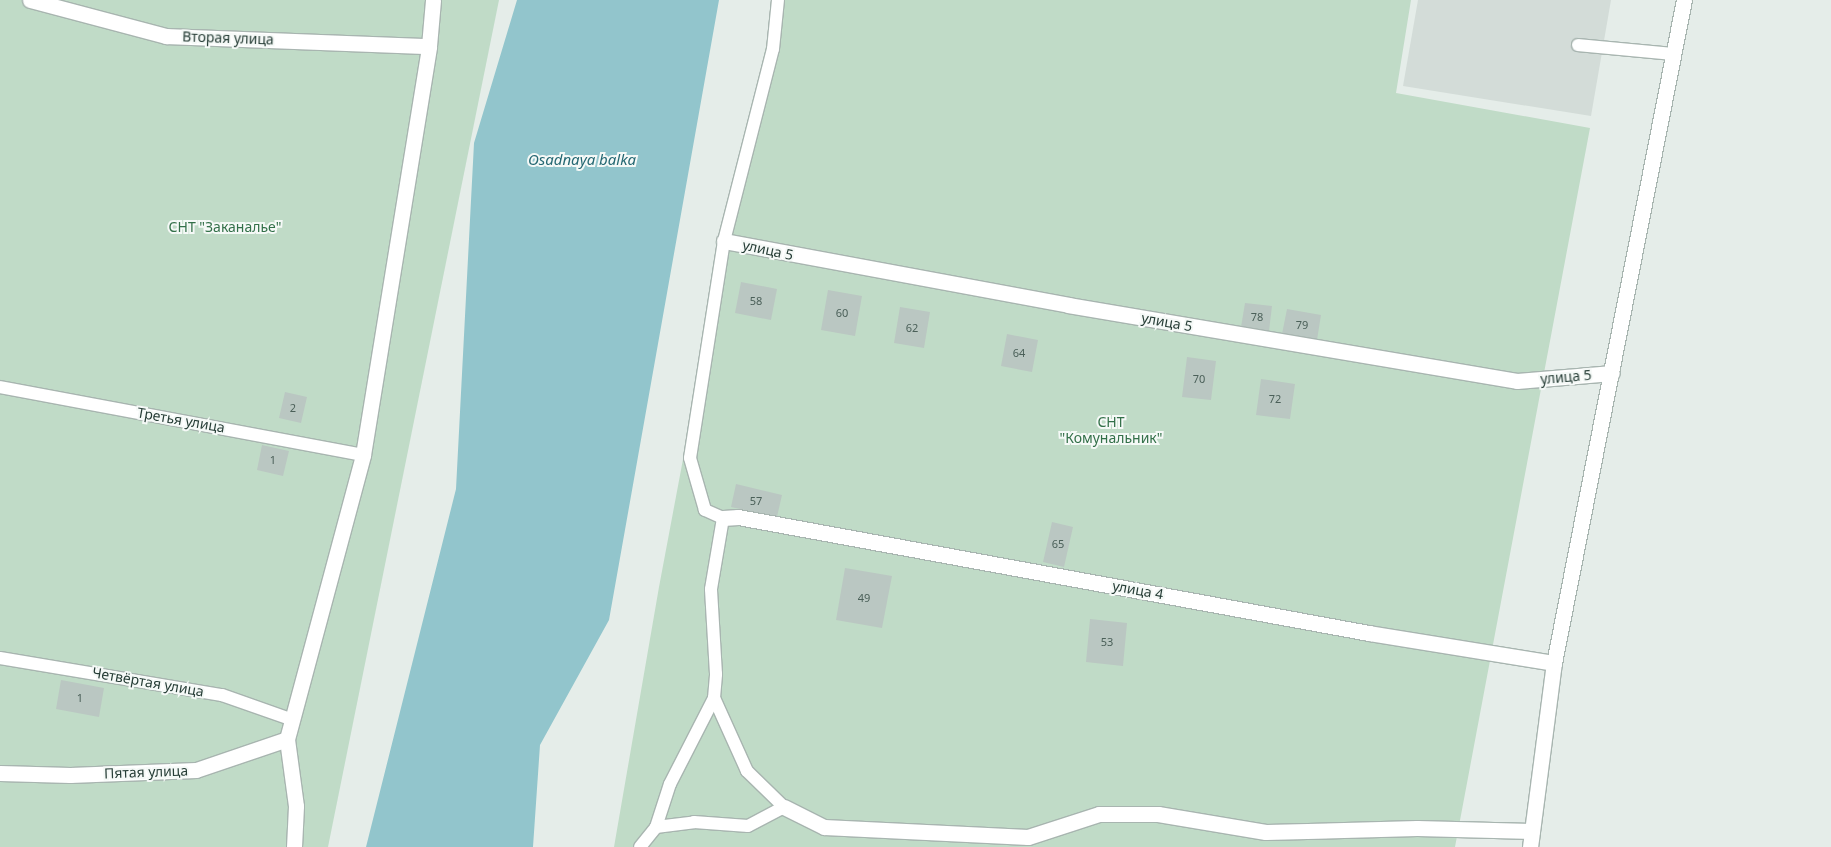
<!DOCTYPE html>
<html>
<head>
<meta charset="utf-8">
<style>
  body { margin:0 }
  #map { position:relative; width:1831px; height:847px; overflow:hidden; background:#e5ede9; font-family:"Noto Sans",sans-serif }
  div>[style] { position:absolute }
  .built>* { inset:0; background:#d3dcd8 }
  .green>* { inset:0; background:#c0dbc7 }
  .water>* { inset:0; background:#92c5cc }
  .building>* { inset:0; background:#bac7c2 }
  .roads { filter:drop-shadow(1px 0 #a8b5b0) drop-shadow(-1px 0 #a8b5b0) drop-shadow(0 1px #a8b5b0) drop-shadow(0 -1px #a8b5b0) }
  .service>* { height:12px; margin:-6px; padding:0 6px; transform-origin:6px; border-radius:6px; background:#fff }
  .minor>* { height:15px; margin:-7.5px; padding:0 7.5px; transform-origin:7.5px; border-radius:7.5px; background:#fff }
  span { translate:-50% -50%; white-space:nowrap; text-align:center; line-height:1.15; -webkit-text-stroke:4px #f5f9f7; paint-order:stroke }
  .number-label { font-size:11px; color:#4b6059 }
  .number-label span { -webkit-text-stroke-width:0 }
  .street-label { font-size:14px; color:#263d36 }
  .park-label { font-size:14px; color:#337049 }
  .water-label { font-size:15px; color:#256873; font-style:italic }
</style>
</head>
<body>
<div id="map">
  <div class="built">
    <div style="clip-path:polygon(1418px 0,1611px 0,1591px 116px,1403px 86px)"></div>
  </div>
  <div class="green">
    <div style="clip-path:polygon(0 0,499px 0,328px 847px,0 847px)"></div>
    <div style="clip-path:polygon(776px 0,1411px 0,1396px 93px,1590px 128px,1455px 847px,614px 847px,659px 587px,724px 241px)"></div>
  </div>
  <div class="water">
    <div style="clip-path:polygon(517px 0,719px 0,609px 620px,540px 745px,533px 847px,366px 847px,456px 489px,474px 143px)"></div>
  </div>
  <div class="building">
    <div style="clip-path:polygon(741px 282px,777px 289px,771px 320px,735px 313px)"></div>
    <div style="clip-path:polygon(828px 290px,862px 296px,855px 336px,821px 330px)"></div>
    <div style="clip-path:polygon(1245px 303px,1272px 306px,1269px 331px,1241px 327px)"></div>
    <div style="clip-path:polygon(900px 307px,930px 312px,924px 348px,894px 343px)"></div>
    <div style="clip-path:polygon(1287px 309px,1321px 315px,1317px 340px,1282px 334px)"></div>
    <div style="clip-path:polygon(1007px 334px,1038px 340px,1032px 372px,1001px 366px)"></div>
    <div style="clip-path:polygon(1187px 357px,1216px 361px,1211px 400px,1182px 397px)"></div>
    <div style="clip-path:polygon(1261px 379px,1295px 384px,1290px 419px,1256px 415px)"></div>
    <div style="clip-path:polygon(285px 392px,307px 397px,301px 423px,279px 418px)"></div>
    <div style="clip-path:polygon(262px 445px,289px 451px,283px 476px,257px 470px)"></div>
    <div style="clip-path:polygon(736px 484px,782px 495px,777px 517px,731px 507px)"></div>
    <div style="clip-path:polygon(1052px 522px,1073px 527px,1064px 567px,1043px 562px)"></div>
    <div style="clip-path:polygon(845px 568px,892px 576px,882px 628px,836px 620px)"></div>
    <div style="clip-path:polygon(1090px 619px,1127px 623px,1123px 666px,1086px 662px)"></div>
    <div style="clip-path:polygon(61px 680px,104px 688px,99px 717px,56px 709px)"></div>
  </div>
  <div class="roads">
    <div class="service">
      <div style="left:1578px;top:45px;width:95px;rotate:5.4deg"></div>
      <div style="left:0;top:387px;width:369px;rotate:10.6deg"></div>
      <div style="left:0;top:658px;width:225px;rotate:9.5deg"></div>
      <div style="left:222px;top:695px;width:75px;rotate:19.4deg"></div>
      <div style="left:656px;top:827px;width:38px;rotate:-7deg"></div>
      <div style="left:694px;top:822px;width:54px;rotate:4.2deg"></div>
      <div style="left:748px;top:826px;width:41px;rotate:-27.8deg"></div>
      <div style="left:784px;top:807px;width:52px;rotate:-135.8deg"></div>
      <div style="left:747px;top:771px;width:80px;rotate:-114.3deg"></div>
      <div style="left:640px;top:847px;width:26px;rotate:-51deg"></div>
      <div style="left:656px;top:827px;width:45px;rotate:-72deg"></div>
      <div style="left:670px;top:784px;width:97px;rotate:-62.9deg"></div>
      <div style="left:714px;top:698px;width:24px;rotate:-85deg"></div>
      <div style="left:716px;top:674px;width:85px;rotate:-93.4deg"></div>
      <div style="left:711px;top:589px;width:72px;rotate:-80.4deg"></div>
      <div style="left:723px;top:518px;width:20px;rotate:-156deg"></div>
      <div style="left:705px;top:510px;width:54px;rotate:-106.1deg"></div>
      <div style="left:690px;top:458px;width:220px;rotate:-81.1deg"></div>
      <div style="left:724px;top:241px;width:198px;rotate:-75.7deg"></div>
      <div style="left:773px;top:49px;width:49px;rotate:-84.2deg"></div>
    </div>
    <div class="minor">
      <div style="left:30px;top:0;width:141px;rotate:14.8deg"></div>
      <div style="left:166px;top:36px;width:263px;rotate:2.2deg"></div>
      <div style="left:724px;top:241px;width:350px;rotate:10.5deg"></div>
      <div style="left:1068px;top:305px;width:455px;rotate:9.6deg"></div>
      <div style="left:1517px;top:381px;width:95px;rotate:-4.8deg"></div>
      <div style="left:723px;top:518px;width:15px;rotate:-4deg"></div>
      <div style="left:738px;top:517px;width:642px;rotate:10.42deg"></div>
      <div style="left:1369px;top:633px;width:187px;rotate:9.2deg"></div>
      <div style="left:0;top:773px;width:70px;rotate:1.6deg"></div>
      <div style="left:70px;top:775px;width:126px;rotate:-2.3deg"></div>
      <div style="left:196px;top:770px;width:96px;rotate:-18.8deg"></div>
      <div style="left:784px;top:807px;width:45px;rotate:26.6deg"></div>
      <div style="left:824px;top:827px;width:204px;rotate:2.8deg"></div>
      <div style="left:1028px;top:837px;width:75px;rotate:-17.9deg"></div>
      <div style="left:1099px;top:814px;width:59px"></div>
      <div style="left:1158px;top:814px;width:109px;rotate:9.5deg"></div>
      <div style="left:1266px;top:832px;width:151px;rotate:-1.5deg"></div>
      <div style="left:1417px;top:828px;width:115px;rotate:1.5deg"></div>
      <div style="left:294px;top:847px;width:41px;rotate:-87.2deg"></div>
      <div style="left:296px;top:806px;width:68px;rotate:-97.7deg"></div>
      <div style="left:287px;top:739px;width:294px;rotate:-75deg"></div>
      <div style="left:363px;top:455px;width:414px;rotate:-80.8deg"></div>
      <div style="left:429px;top:46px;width:46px;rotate:-85deg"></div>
      <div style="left:1530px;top:847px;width:186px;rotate:-82.6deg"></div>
      <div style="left:1554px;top:663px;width:676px;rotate:-78.91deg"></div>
    </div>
  </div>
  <div class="number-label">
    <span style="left:756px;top:301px">58</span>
    <span style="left:842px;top:313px">60</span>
    <span style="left:1257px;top:317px">78</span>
    <span style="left:1302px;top:325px">79</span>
    <span style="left:912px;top:328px">62</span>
    <span style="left:1019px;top:353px">64</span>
    <span style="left:1199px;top:379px">70</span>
    <span style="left:1275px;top:399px">72</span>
    <span style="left:293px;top:408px">2</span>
    <span style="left:273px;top:460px">1</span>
    <span style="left:756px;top:501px">57</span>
    <span style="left:1058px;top:544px">65</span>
    <span style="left:864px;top:598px">49</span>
    <span style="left:1107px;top:642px">53</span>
    <span style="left:80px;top:698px">1</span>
  </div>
  <div class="street-label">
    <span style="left:228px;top:38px;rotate:2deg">Вторая улица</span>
    <span style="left:768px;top:250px;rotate:12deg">улица 5</span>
    <span style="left:1167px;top:322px;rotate:10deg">улица 5</span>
    <span style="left:1566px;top:377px;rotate:-5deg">улица 5</span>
    <span style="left:181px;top:420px;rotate:10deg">Третья улица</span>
    <span style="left:1138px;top:590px;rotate:10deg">улица 4</span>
    <span style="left:148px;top:682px;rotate:10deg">Четвёртая улица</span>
    <span style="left:146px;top:772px;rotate:-2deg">Пятая улица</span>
  </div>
  <div class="park-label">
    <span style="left:225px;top:227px">СНТ "Заканалье"</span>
    <span style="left:1111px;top:430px">СНТ<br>"Комунальник"</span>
  </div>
  <div class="water-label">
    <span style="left:582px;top:160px">Osadnaya balka</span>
  </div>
</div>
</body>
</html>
